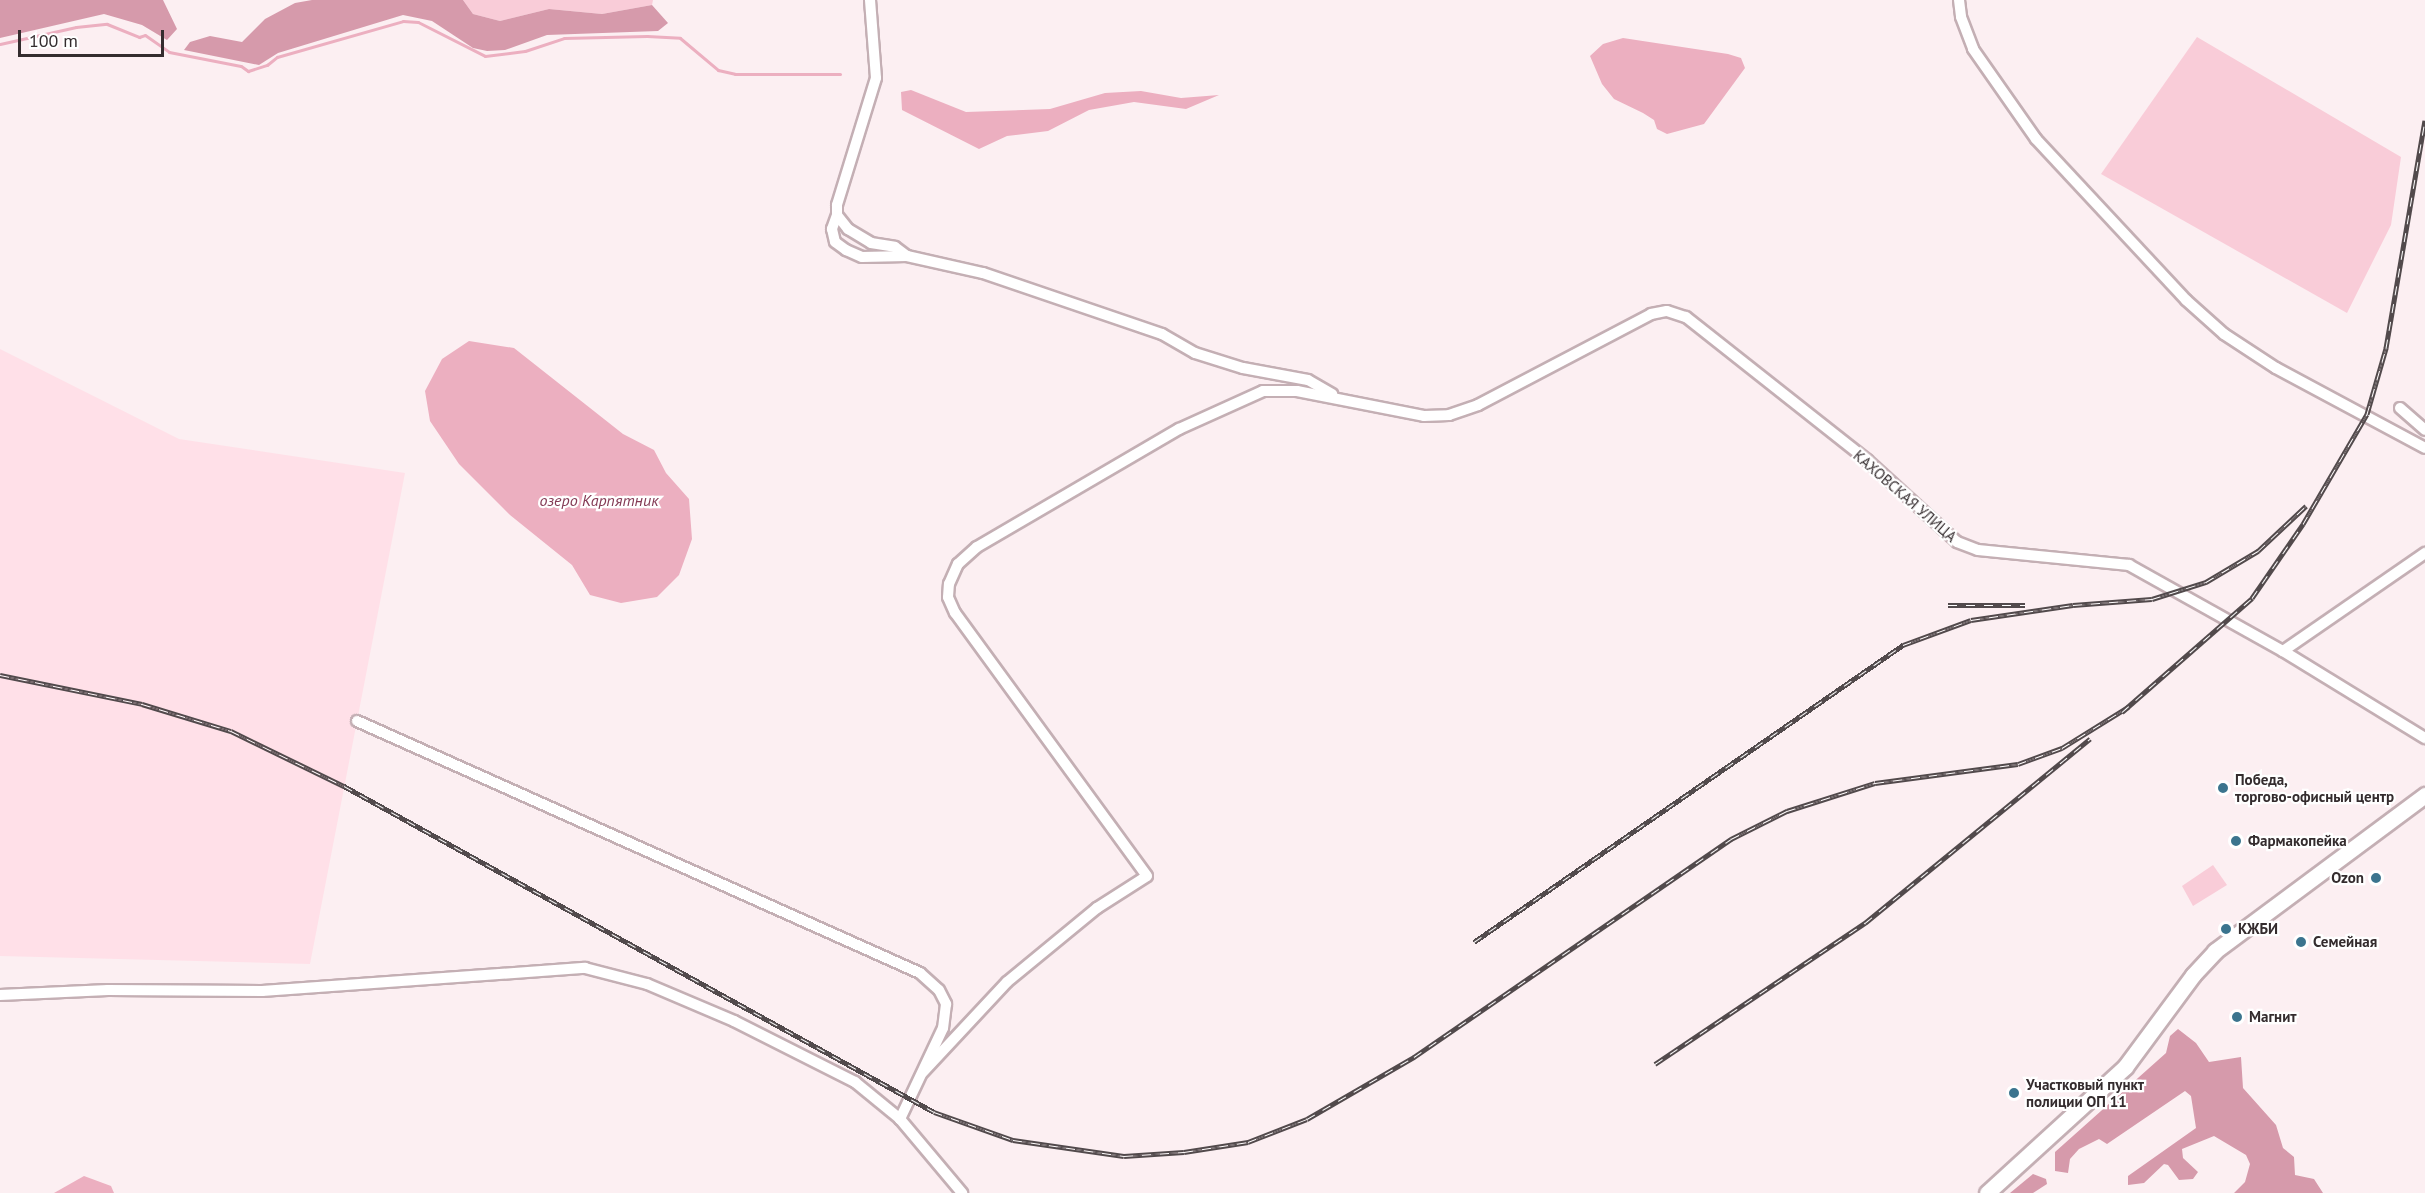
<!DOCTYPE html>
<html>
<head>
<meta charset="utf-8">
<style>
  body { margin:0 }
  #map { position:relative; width:2425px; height:1193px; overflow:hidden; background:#fceff2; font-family:"PT Sans",sans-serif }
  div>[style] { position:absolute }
  .built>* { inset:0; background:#ffe0e8 }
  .green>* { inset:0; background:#f9ccd8 }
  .forest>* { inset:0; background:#d69aab }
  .water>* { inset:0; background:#ecafc0 }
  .stream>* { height:3px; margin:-1.5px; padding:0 1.5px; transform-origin:1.5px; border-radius:1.5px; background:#ecafc0 }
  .roads { filter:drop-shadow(2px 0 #c4afb4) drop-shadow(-2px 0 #c4afb4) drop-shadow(0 2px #c4afb4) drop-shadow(0 -2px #c4afb4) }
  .minor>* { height:10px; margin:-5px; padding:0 5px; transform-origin:5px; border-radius:5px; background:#fff }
  .secondary>* { height:15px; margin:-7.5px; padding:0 7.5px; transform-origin:7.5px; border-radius:7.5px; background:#fff }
  .rail>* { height:5px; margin-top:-2.5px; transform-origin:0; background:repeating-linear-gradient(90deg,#fff 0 9px,#524a4c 0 18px); box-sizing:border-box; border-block:2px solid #524a4c }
  .dots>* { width:16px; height:16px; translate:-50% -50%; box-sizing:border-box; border:3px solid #fff; border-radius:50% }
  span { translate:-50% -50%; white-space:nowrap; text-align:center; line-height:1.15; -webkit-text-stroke:4.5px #fff; paint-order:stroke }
  .street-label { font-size:15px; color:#342c2e }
  .poi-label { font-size:15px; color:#342c2e; font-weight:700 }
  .left { translate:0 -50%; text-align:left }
  .right { translate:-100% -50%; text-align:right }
  .water-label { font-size:16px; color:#843b55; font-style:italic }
  .scale { position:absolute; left:18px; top:30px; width:146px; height:27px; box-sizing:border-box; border:3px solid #342c2e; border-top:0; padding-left:8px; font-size:18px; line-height:21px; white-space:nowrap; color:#342c2e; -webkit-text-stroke:4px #fff; paint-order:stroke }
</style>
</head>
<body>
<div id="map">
  <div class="built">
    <div style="clip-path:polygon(0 349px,179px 439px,405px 473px,310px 964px,0 956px)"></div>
  </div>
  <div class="green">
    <div style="clip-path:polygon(463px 0,653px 0,652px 5px,602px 14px,549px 9px,500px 21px,473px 14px)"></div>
    <div style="clip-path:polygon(2197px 37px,2401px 157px,2391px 225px,2347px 313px,2101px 174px)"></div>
    <div style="clip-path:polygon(2213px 865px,2227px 885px,2193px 906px,2182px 886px)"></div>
  </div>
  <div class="forest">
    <div style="clip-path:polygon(0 0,163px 0,177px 29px,167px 40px,142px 25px,104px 14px,0 38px)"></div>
    <div style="clip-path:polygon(312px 0,463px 0,473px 14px,500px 21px,549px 9px,602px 14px,652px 5px,668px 23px,658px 31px,547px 35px,505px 50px,487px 51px,473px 48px,432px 21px,403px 15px,278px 53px,259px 65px,184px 50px,190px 42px,210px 36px,242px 42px,265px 19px,295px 3px)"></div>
    <div style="clip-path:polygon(2178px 1029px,2196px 1043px,2209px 1062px,2241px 1057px,2243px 1088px,2276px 1125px,2283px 1148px,2294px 1157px,2295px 1175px,2314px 1179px,2323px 1193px,2234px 1193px,2245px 1182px,2250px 1164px,2246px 1155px,2214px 1136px,2182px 1149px,2183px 1158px,2198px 1172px,2193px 1179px,2179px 1180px,2168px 1165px,2164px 1164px,2144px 1183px,2128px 1185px,2128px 1176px,2196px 1128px,2191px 1096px,2185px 1091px,2107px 1144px,2099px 1139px,2079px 1149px,2070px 1159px,2068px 1173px,2055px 1171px,2055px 1152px,2166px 1053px,2170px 1036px)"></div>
    <div style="clip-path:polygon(2033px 1174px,2046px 1179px,2047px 1184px,2033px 1193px,2010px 1193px)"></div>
  </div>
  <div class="water">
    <div style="clip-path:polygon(1623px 38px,1728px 54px,1741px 58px,1745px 68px,1704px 124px,1667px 134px,1657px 129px,1654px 120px,1643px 113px,1614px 99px,1602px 84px,1590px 56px,1603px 44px)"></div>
    <div style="clip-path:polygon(911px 90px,966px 112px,1050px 109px,1105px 93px,1141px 91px,1181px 98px,1219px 95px,1186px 109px,1134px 102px,1089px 110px,1048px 131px,1007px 136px,979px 149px,902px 110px,901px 92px)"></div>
    <div style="clip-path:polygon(469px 341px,514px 348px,623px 434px,654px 450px,666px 473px,689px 499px,692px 539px,679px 575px,657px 597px,621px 603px,590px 595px,572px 565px,510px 515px,459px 464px,430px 421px,425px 391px,442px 359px)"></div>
    <div style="clip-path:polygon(84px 1176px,111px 1186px,114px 1193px,54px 1193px)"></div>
  </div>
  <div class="stream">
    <div style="left:0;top:44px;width:78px;rotate:-12.6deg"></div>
    <div style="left:76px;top:27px;width:31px;rotate:-6deg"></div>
    <div style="left:107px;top:24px;width:35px;rotate:22deg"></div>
    <div style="left:139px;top:37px;width:6px;rotate:-18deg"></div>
    <div style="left:145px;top:35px;width:29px;rotate:35deg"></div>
    <div style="left:169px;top:52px;width:73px;rotate:11deg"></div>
    <div style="left:241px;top:66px;width:9px;rotate:36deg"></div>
    <div style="left:248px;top:71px;width:20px;rotate:-18deg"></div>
    <div style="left:267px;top:65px;width:13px;rotate:-39deg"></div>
    <div style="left:277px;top:57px;width:131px;rotate:-15.9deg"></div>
    <div style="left:403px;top:21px;width:15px;rotate:4deg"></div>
    <div style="left:418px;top:22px;width:75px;rotate:26.9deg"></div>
    <div style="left:485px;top:56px;width:40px;rotate:-7.1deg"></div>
    <div style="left:525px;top:51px;width:41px;rotate:-18.4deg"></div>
    <div style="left:564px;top:38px;width:83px;rotate:-1.4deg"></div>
    <div style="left:647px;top:36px;width:33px;rotate:3deg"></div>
    <div style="left:680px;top:38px;width:50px;rotate:40.1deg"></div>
    <div style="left:718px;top:70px;width:17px;rotate:13deg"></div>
    <div style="left:735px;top:74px;width:105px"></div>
  </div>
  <div class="roads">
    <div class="minor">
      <div style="left:870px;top:0;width:78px;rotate:85.6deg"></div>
      <div style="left:876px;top:78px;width:133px;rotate:107.1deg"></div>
      <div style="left:837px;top:205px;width:10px;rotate:90deg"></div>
      <div style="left:837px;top:215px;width:18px;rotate:52deg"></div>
      <div style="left:848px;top:229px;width:27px;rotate:31deg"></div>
      <div style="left:871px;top:243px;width:24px;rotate:9deg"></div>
      <div style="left:895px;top:247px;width:15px;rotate:37deg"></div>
      <div style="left:907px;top:256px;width:78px;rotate:12.6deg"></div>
      <div style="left:983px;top:273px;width:189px;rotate:18.8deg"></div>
      <div style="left:1162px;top:334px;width:38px;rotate:30deg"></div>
      <div style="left:1195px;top:353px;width:50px;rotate:17.4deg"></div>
      <div style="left:1243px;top:368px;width:66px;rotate:10.5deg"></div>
      <div style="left:1308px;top:380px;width:28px;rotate:30deg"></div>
      <div style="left:1959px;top:0;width:17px;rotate:83deg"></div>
      <div style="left:1961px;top:17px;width:34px;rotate:69deg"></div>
      <div style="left:1973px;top:49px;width:110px;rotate:55deg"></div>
      <div style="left:2036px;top:139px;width:220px;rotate:47deg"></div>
      <div style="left:2186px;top:300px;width:51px;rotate:41.8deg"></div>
      <div style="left:2224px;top:334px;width:62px;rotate:33.2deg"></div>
      <div style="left:2276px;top:368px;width:169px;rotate:28.2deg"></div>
      <div style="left:837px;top:215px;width:15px;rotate:110deg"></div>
      <div style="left:832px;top:229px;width:13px;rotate:77deg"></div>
      <div style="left:835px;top:242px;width:14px;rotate:36deg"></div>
      <div style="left:846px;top:250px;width:17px;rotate:24deg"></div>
      <div style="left:862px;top:257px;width:45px;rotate:-1.3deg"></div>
      <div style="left:2400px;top:408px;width:33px;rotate:41deg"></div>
      <div style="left:2283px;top:651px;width:173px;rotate:-34.6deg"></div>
      <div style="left:357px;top:721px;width:617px;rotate:24.11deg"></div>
      <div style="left:920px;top:973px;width:25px;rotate:42deg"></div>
      <div style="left:939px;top:990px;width:16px;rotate:63deg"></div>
      <div style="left:946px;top:1004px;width:24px;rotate:97deg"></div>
      <div style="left:943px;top:1028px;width:101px;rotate:115.3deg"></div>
      <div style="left:900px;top:1119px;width:97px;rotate:50deg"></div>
      <div style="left:0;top:995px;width:108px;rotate:-2.7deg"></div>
      <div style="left:108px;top:990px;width:154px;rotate:0.4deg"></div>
      <div style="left:262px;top:991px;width:324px;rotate:-4.1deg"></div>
      <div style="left:585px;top:968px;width:64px;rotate:14.5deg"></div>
      <div style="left:647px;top:984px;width:95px;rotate:23deg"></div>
      <div style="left:734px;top:1021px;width:136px;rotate:26.8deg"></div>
      <div style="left:855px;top:1082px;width:58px;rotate:39.4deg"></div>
      <div style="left:923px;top:1072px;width:123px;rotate:-47deg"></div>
      <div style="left:1007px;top:982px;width:117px;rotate:-39.4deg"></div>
      <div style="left:1097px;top:908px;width:59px;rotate:-32.6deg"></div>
      <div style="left:1147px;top:876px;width:326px;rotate:-126.1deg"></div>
      <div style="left:955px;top:613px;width:17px;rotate:-114deg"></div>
      <div style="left:948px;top:597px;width:13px;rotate:-86deg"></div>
      <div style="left:949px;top:584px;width:22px;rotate:-66deg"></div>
      <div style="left:958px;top:564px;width:25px;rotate:-42deg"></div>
      <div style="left:977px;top:547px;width:234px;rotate:-30.3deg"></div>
      <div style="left:1179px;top:429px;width:92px;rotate:-24.3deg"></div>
      <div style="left:1263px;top:391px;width:34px"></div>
      <div style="left:1297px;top:391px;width:129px;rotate:11.1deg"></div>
      <div style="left:1424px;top:416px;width:25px;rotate:-2deg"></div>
      <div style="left:1449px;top:415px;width:31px;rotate:-19deg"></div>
      <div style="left:1478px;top:405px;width:195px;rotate:-27.7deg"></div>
      <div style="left:1651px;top:314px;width:16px;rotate:-11deg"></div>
      <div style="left:1667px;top:311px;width:20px;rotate:18deg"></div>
      <div style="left:1686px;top:317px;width:231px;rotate:38.3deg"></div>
      <div style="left:1867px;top:460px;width:122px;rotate:42.3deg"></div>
      <div style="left:1957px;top:542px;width:22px;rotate:21deg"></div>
      <div style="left:1978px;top:550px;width:152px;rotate:5.7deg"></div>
      <div style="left:2129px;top:565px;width:176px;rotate:29.2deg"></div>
      <div style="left:2283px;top:651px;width:167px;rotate:31.5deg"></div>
    </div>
    <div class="secondary">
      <div style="left:1987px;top:1193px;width:187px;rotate:-42.4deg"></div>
      <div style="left:2125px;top:1067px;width:114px;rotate:-53.5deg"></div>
      <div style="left:2193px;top:975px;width:33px;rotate:-47deg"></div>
      <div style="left:2215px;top:951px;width:262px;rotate:-36.6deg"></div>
    </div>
  </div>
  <div class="rail">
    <div style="left:1948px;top:605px;width:77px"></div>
    <div style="left:0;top:675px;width:145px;rotate:11.5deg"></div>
    <div style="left:142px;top:704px;width:93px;rotate:16.9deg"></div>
    <div style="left:231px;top:731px;width:126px;rotate:26deg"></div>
    <div style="left:344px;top:786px;width:674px;rotate:28.92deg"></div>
    <div style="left:934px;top:1112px;width:84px;rotate:19.5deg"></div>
    <div style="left:1013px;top:1140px;width:112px;rotate:8.2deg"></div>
    <div style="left:1124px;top:1156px;width:60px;rotate:-3.8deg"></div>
    <div style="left:1184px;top:1152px;width:65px;rotate:-8.9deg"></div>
    <div style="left:1248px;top:1142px;width:63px;rotate:-21.3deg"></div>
    <div style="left:1307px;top:1119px;width:124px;rotate:-30.1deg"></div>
    <div style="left:1414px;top:1057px;width:385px;rotate:-34.5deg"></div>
    <div style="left:1731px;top:839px;width:63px;rotate:-26.6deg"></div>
    <div style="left:1787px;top:811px;width:92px;rotate:-17.7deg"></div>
    <div style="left:1875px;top:783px;width:144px;rotate:-7.6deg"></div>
    <div style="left:2018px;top:764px;width:47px;rotate:-20deg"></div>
    <div style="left:2062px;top:748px;width:78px;rotate:-31.8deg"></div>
    <div style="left:2122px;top:712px;width:173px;rotate:-41.2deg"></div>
    <div style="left:2252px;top:598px;width:90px;rotate:-55.4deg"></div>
    <div style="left:2303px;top:524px;width:127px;rotate:-59.8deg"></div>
    <div style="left:2367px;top:414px;width:69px;rotate:-73.9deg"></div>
    <div style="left:2386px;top:348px;width:231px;rotate:-80.3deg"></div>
    <div style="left:1474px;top:942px;width:522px;rotate:-34.7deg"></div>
    <div style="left:1903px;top:645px;width:72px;rotate:-20.2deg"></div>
    <div style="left:1971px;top:620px;width:103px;rotate:-8.4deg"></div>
    <div style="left:2073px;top:605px;width:79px;rotate:-4.3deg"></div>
    <div style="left:2152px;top:599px;width:57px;rotate:-17.5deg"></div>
    <div style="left:2206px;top:582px;width:61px;rotate:-30.8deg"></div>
    <div style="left:2258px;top:551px;width:66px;rotate:-43.2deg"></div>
    <div style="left:1655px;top:1064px;width:253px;rotate:-33.9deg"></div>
    <div style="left:1865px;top:923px;width:291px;rotate:-39.3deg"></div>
  </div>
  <div class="dots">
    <div style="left:2223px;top:788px;background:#3b748e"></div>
    <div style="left:2236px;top:841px;background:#3b748e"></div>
    <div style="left:2376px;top:878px;background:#3b748e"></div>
    <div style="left:2226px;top:929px;background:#3b748e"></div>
    <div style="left:2301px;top:942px;background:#3b748e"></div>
    <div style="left:2237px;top:1017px;background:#3b748e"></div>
    <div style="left:2014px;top:1093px;background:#3b748e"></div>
  </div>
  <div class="street-label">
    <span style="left:1905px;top:496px;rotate:41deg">КАХОВСКАЯ УЛИЦА</span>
  </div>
  <div class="poi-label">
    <span class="left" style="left:2235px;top:788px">Победа,<br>торгово-офисный центр</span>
    <span class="left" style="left:2248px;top:841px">Фармакопейка</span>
    <span class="right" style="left:2364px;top:878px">Ozon</span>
    <span class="left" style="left:2238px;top:929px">КЖБИ</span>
    <span class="left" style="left:2313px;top:942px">Семейная</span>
    <span class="left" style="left:2249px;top:1017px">Магнит</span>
    <span class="left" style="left:2026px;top:1093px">Участковый пункт<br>полиции ОП 11</span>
  </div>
  <div class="water-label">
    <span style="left:599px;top:500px">озеро Карпятник</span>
  </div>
  <div class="scale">100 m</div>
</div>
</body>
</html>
